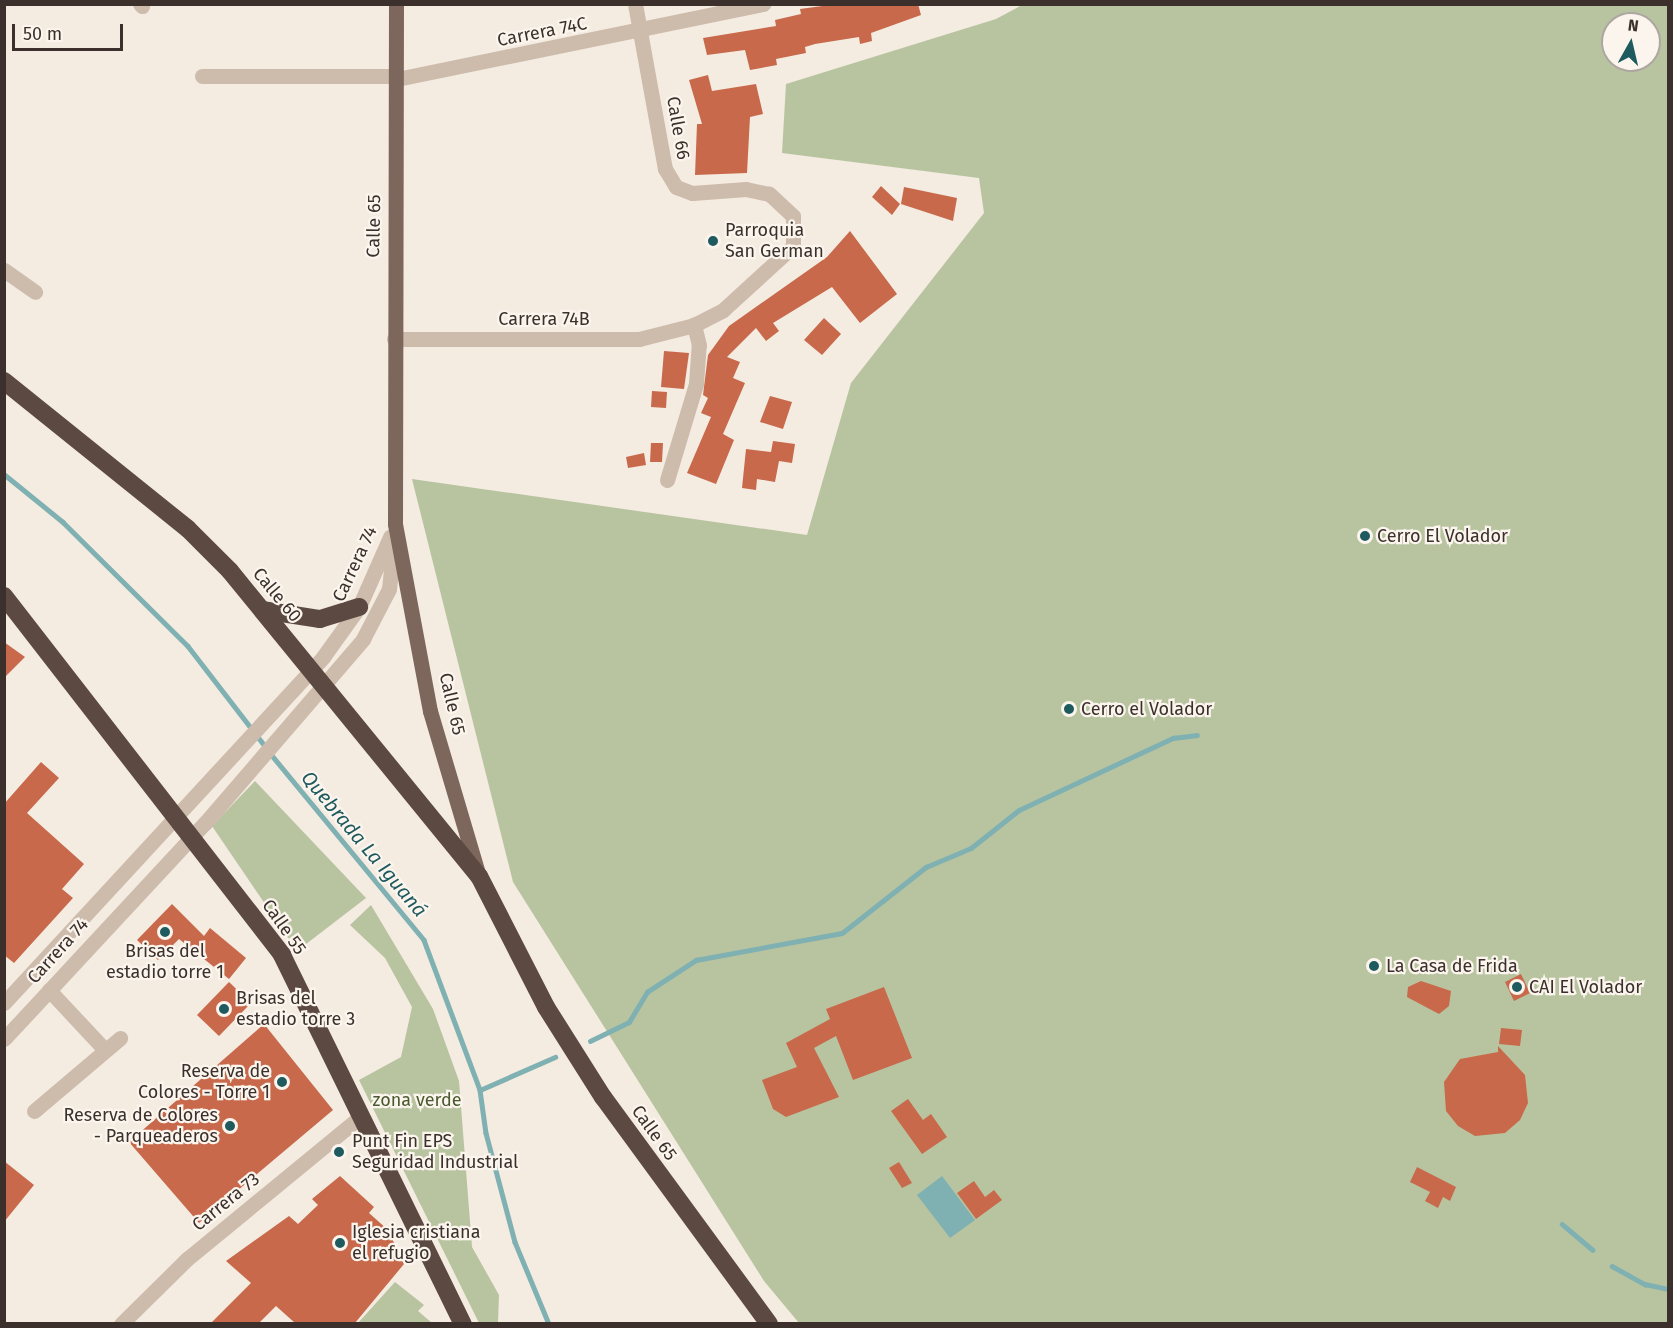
<!DOCTYPE html>
<html>
<head>
<meta charset="utf-8">
<style>
  body { margin:0 }
  #map { position:relative; width:1673px; height:1328px; overflow:hidden; background:#f4ebe1; font-family:"Fira Sans",sans-serif }
  div>[style] { position:absolute }
  .green>* { inset:0; background:#b8c4a0 }
  .water>* { inset:0; background:#7fb0b2 }
  .stream>* { height:4.5px; margin:-2.25px; padding:0 2.25px; transform-origin:2.25px; border-radius:2.25px; background:#7fb0b2 }
  .building>* { inset:0; background:#c8694b }
  .minor>* { height:15px; margin:-7.5px; padding:0 7.5px; transform-origin:7.5px; border-radius:7.5px; background:#cdbbac }
  .major>* { height:15px; margin:-7.5px; padding:0 7.5px; transform-origin:7.5px; border-radius:7.5px; background:#7d675c }
  .highway>* { height:18px; margin:-9px; padding:0 9px; transform-origin:9px; border-radius:9px; background:#5c4a42 }
  .dots>* { width:16px; height:16px; translate:-50% -50%; box-sizing:border-box; border:3px solid #fbf5ee; border-radius:50% }
  span { translate:-50% -50%; white-space:nowrap; text-align:center; line-height:1.15; -webkit-text-stroke:4.5px #fbf5ee; paint-order:stroke }
  .street-label { font-size:18px; color:#3b302b }
  .poi-label { font-size:18px; color:#3b302b }
  .left { translate:0 -50%; text-align:left }
  .right { translate:-100% -50%; text-align:right }
  .park-label { font-size:18px; color:#4a5a2e }
  .water-label { font-size:20px; color:#1f5a5e; font-style:italic }
  .frame { position:absolute; inset:0; border:6px solid #3b302b; pointer-events:none }
  .north { position:absolute; left:1601px; top:12px; width:60px; height:60px; box-sizing:border-box; background:#fbf5ee; border:2px solid #aea6a0; border-radius:50%; rotate:8deg; font-size:16px; font-weight:700; line-height:24px; text-align:center; color:#3b302b }
  .north::after { content:''; display:block; margin:auto; width:21px; height:27px; background:#1f5a5e; clip-path:polygon(50% 0,100% 100%,50% 72%,0 100%) }
  .scale { position:absolute; left:12px; top:24px; width:111px; height:27px; box-sizing:border-box; border:3px solid #3b302b; border-top:0; padding-left:8px; font-size:18px; line-height:21px; white-space:nowrap; color:#3b302b; -webkit-text-stroke:4px #fbf5ee; paint-order:stroke }
</style>
</head>
<body>
<div id="map">
  <div class="green">
    <div style="clip-path:polygon(evenodd,1022px 5px,1668px 5px,1668px 1323px,799px 1323px,764px 1281px,513px 882px,412px 479px,807px 535px,851px 383px,984px 213px,979px 178px,782px 153px,786px 84px,996px 19px,1022px 5px,1613px 24px,1649px 24px,1649px 60px,1613px 60px,1613px 24px)"></div>
    <div style="clip-path:polygon(255px 781px,366px 898px,297px 951px,212px 826px)"></div>
    <div style="clip-path:polygon(371px 905px,433px 1009px,459px 1081px,472px 1247px,499px 1295px,498px 1323px,479px 1323px,359px 1080px,401px 1057px,412px 1007px,385px 958px,350px 925px)"></div>
    <div style="clip-path:polygon(395px 1282px,424px 1305px,418px 1311px,432px 1323px,358px 1323px)"></div>
  </div>
  <div class="water">
    <div style="clip-path:polygon(942px 1176px,975px 1220px,950px 1238px,917px 1195px)"></div>
  </div>
  <div class="stream">
    <div style="left:4px;top:474px;width:76px;rotate:39.1deg"></div>
    <div style="left:63px;top:522px;width:176px;rotate:44.8deg"></div>
    <div style="left:188px;top:646px;width:126px;rotate:52.4deg"></div>
    <div style="left:270px;top:753px;width:242px;rotate:50.5deg"></div>
    <div style="left:424px;top:940px;width:160px;rotate:69.5deg"></div>
    <div style="left:480px;top:1090px;width:43px;rotate:82.1deg"></div>
    <div style="left:486px;top:1133px;width:113px;rotate:75.1deg"></div>
    <div style="left:515px;top:1242px;width:89px;rotate:67.5deg"></div>
    <div style="left:590px;top:1041px;width:43px;rotate:-26deg"></div>
    <div style="left:629px;top:1022px;width:35px;rotate:-59deg"></div>
    <div style="left:647px;top:992px;width:59px;rotate:-33.1deg"></div>
    <div style="left:696px;top:960px;width:148px;rotate:-10.5deg"></div>
    <div style="left:842px;top:933px;width:107px;rotate:-38.2deg"></div>
    <div style="left:926px;top:867px;width:49px;rotate:-22.9deg"></div>
    <div style="left:971px;top:848px;width:61px;rotate:-38.4deg"></div>
    <div style="left:1019px;top:810px;width:170px;rotate:-25.1deg"></div>
    <div style="left:1173px;top:738px;width:24px;rotate:-7deg"></div>
    <div style="left:480px;top:1090px;width:82px;rotate:-23.7deg"></div>
    <div style="left:1562px;top:1224px;width:40px;rotate:40deg"></div>
    <div style="left:1612px;top:1266px;width:38px;rotate:29deg"></div>
    <div style="left:1645px;top:1284px;width:24px;rotate:12deg"></div>
  </div>
  <div class="building">
    <div style="clip-path:polygon(837px 4px,918px 4px,921px 15px,871px 33px,872px 41px,860px 44px,859px 37px,815px 44px,805px 47px,806px 53px,776px 59px,777px 65px,750px 70px,745px 50px,707px 55px,703px 38px,776px 26px,775px 20px,801px 14px,800px 9px)"></div>
    <div style="clip-path:polygon(708px 75px,712px 91px,756px 84px,763px 114px,750px 117px,747px 173px,695px 175px,697px 124px,702px 124px,689px 80px)"></div>
    <div style="clip-path:polygon(881px 186px,900px 204px,892px 215px,872px 197px)"></div>
    <div style="clip-path:polygon(904px 187px,957px 198px,953px 221px,901px 204px)"></div>
    <div style="clip-path:polygon(850px 231px,897px 294px,860px 323px,832px 287px,773px 323px,779px 331px,766px 341px,756px 328px,727px 357px,740px 362px,733px 378px,745px 383px,723px 434px,734px 440px,716px 484px,687px 473px,711px 417px,701px 413px,708px 398px,703px 395px,708px 355px,729px 326px,827px 257px)"></div>
    <div style="clip-path:polygon(824px 318px,841px 334px,822px 355px,804px 340px)"></div>
    <div style="clip-path:polygon(664px 351px,689px 353px,684px 389px,661px 387px)"></div>
    <div style="clip-path:polygon(652px 391px,667px 392px,666px 408px,651px 407px)"></div>
    <div style="clip-path:polygon(770px 396px,792px 402px,783px 429px,760px 422px)"></div>
    <div style="clip-path:polygon(773px 441px,795px 444px,792px 463px,779px 461px,775px 482px,757px 479px,756px 490px,742px 488px,746px 449px,771px 452px)"></div>
    <div style="clip-path:polygon(651px 443px,663px 443px,662px 462px,650px 462px)"></div>
    <div style="clip-path:polygon(644px 453px,646px 465px,628px 468px,626px 457px)"></div>
    <div style="clip-path:polygon(4px 642px,25px 657px,4px 678px)"></div>
    <div style="clip-path:polygon(41px 762px,59px 778px,27px 813px,84px 864px,62px 889px,73px 898px,14px 963px,4px 955px,4px 804px)"></div>
    <div style="clip-path:polygon(172px 904px,204px 936px,210px 928px,246px 958px,229px 979px,179px 939px,158px 960px,137px 940px)"></div>
    <div style="clip-path:polygon(1521px 974px,1530px 993px,1514px 1001px,1505px 982px)"></div>
    <div style="clip-path:polygon(1421px 981px,1451px 991px,1449px 1006px,1439px 1014px,1407px 997px,1408px 987px)"></div>
    <div style="clip-path:polygon(229px 982px,251px 1003px,219px 1036px,197px 1015px)"></div>
    <div style="clip-path:polygon(884px 987px,912px 1058px,853px 1080px,836px 1036px,814px 1048px,839px 1097px,786px 1117px,773px 1109px,762px 1080px,797px 1067px,786px 1043px,830px 1019px,826px 1009px)"></div>
    <div style="clip-path:polygon(264px 1024px,333px 1110px,199px 1223px,129px 1142px)"></div>
    <div style="clip-path:polygon(1501px 1028px,1522px 1030px,1520px 1046px,1499px 1044px)"></div>
    <div style="clip-path:polygon(1498px 1046px,1525px 1075px,1528px 1103px,1520px 1120px,1505px 1133px,1475px 1136px,1458px 1126px,1446px 1111px,1444px 1082px,1460px 1059px,1498px 1052px)"></div>
    <div style="clip-path:polygon(908px 1099px,923px 1120px,931px 1114px,947px 1137px,922px 1154px,891px 1111px)"></div>
    <div style="clip-path:polygon(4px 1161px,34px 1185px,4px 1222px)"></div>
    <div style="clip-path:polygon(899px 1162px,912px 1183px,902px 1188px,889px 1168px)"></div>
    <div style="clip-path:polygon(1417px 1167px,1456px 1187px,1450px 1201px,1443px 1197px,1438px 1208px,1425px 1201px,1430px 1192px,1410px 1182px)"></div>
    <div style="clip-path:polygon(340px 1176px,374px 1207px,369px 1213px,388px 1230px,404px 1264px,355px 1323px,295px 1323px,276px 1306px,259px 1323px,211px 1323px,251px 1283px,226px 1261px,289px 1216px,298px 1224px,318px 1205px,312px 1199px)"></div>
    <div style="clip-path:polygon(974px 1181px,985px 1197px,994px 1190px,1002px 1200px,976px 1219px,957px 1193px)"></div>
  </div>
  <div class="minor">
    <div style="left:140px;top:4px;width:3px;rotate:45deg"></div>
    <div style="left:202px;top:76px;width:195px"></div>
    <div style="left:397px;top:79px;width:374px;rotate:-11.6deg"></div>
    <div style="left:4px;top:270px;width:38px;rotate:35deg"></div>
    <div style="left:394px;top:339px;width:245px"></div>
    <div style="left:639px;top:339px;width:57px;rotate:-14.3deg"></div>
    <div style="left:694px;top:325px;width:33px;rotate:-27deg"></div>
    <div style="left:723px;top:310px;width:95px;rotate:-42.4deg"></div>
    <div style="left:793px;top:246px;width:30px;rotate:-90deg"></div>
    <div style="left:793px;top:216px;width:33px;rotate:-137deg"></div>
    <div style="left:769px;top:194px;width:24px;rotate:-168deg"></div>
    <div style="left:746px;top:189px;width:54px;rotate:175.8deg"></div>
    <div style="left:692px;top:193px;width:17px;rotate:-159deg"></div>
    <div style="left:676px;top:187px;width:21px;rotate:-121deg"></div>
    <div style="left:665px;top:169px;width:168px;rotate:-100.3deg"></div>
    <div style="left:667px;top:480px;width:100px;rotate:-73.2deg"></div>
    <div style="left:696px;top:384px;width:39px;rotate:-86deg"></div>
    <div style="left:699px;top:345px;width:21px;rotate:-104deg"></div>
    <div style="left:49px;top:990px;width:81px;rotate:47deg"></div>
    <div style="left:4px;top:1003px;width:471px;rotate:-47.3deg"></div>
    <div style="left:323px;top:657px;width:62px;rotate:-54.2deg"></div>
    <div style="left:359px;top:607px;width:77px;rotate:-66.1deg"></div>
    <div style="left:4px;top:1039px;width:295px;rotate:-47.1deg"></div>
    <div style="left:205px;top:823px;width:243px;rotate:-49.3deg"></div>
    <div style="left:363px;top:639px;width:56px;rotate:-62.5deg"></div>
    <div style="left:389px;top:589px;width:57px;rotate:-84deg"></div>
    <div style="left:34px;top:1111px;width:113px;rotate:-40.3deg"></div>
    <div style="left:121px;top:1324px;width:93px;rotate:-44.6deg"></div>
    <div style="left:187px;top:1259px;width:225px;rotate:-39.4deg"></div>
  </div>
  <div class="major">
    <div style="left:396px;top:4px;width:520px;rotate:90.11deg"></div>
    <div style="left:395px;top:524px;width:190px;rotate:79.4deg"></div>
    <div style="left:430px;top:711px;width:169px;rotate:73.5deg"></div>
  </div>
  <div class="highway">
    <div style="left:4px;top:381px;width:236px;rotate:38.8deg"></div>
    <div style="left:188px;top:529px;width:59px;rotate:45deg"></div>
    <div style="left:230px;top:571px;width:394px;rotate:50.8deg"></div>
    <div style="left:479px;top:876px;width:147px;rotate:62.9deg"></div>
    <div style="left:546px;top:1007px;width:107px;rotate:57.7deg"></div>
    <div style="left:603px;top:1097px;width:281px;rotate:53.8deg"></div>
    <div style="left:4px;top:596px;width:454px;rotate:52.2deg"></div>
    <div style="left:282px;top:955px;width:411px;rotate:63.9deg"></div>
    <div style="left:262px;top:610px;width:59px;rotate:8.8deg"></div>
    <div style="left:320px;top:619px;width:41px;rotate:-17.1deg"></div>
  </div>
  <div class="dots">
    <div style="left:713px;top:241px;background:#1f5a5e"></div>
    <div style="left:1365px;top:536px;background:#1f5a5e"></div>
    <div style="left:1069px;top:709px;background:#1f5a5e"></div>
    <div style="left:165px;top:932px;background:#1f5a5e"></div>
    <div style="left:1374px;top:966px;background:#1f5a5e"></div>
    <div style="left:1517px;top:987px;background:#1f5a5e"></div>
    <div style="left:224px;top:1009px;background:#1f5a5e"></div>
    <div style="left:282px;top:1082px;background:#1f5a5e"></div>
    <div style="left:230px;top:1126px;background:#1f5a5e"></div>
    <div style="left:339px;top:1152px;background:#1f5a5e"></div>
    <div style="left:340px;top:1243px;background:#1f5a5e"></div>
  </div>
  <div class="street-label">
    <span style="left:542px;top:32px;rotate:-11deg">Carrera 74C</span>
    <span style="left:678px;top:128px;rotate:80deg">Calle 66</span>
    <span style="left:374px;top:226px;rotate:-89deg">Calle 65</span>
    <span style="left:544px;top:319px">Carrera 74B</span>
    <span style="left:355px;top:564px;rotate:-65deg">Carrera 74</span>
    <span style="left:277px;top:595px;rotate:50deg">Calle 60</span>
    <span style="left:452px;top:704px;rotate:77deg">Calle 65</span>
    <span style="left:284px;top:927px;rotate:55deg">Calle 55</span>
    <span style="left:58px;top:951px;rotate:-48deg">Carrera 74</span>
    <span style="left:654px;top:1133px;rotate:54deg">Calle 65</span>
    <span style="left:226px;top:1202px;rotate:-39deg">Carrera 73</span>
  </div>
  <div class="poi-label">
    <span class="left" style="left:725px;top:241px">Parroquia<br>San German</span>
    <span class="left" style="left:1377px;top:536px">Cerro El Volador</span>
    <span class="left" style="left:1081px;top:709px">Cerro el Volador</span>
    <span style="left:165px;top:962px">Brisas del<br>estadio torre 1</span>
    <span class="left" style="left:1386px;top:966px">La Casa de Frida</span>
    <span class="left" style="left:1529px;top:987px">CAI El Volador</span>
    <span class="left" style="left:236px;top:1009px">Brisas del<br>estadio torre 3</span>
    <span class="right" style="left:270px;top:1082px">Reserva de<br>Colores - Torre 1</span>
    <span class="right" style="left:218px;top:1126px">Reserva de Colores<br>- Parqueaderos</span>
    <span class="left" style="left:352px;top:1152px">Punt Fin EPS<br>Seguridad Industrial</span>
    <span class="left" style="left:352px;top:1243px">Iglesia cristiana<br>el refugio</span>
  </div>
  <div class="park-label">
    <span style="left:417px;top:1100px">zona verde</span>
  </div>
  <div class="water-label">
    <span style="left:364px;top:844px;rotate:50deg">Quebrada La Iguaná</span>
  </div>
  <div class="frame"></div>
  <div class="north">N</div>
  <div class="scale">50 m</div>
</div>
</body>
</html>
